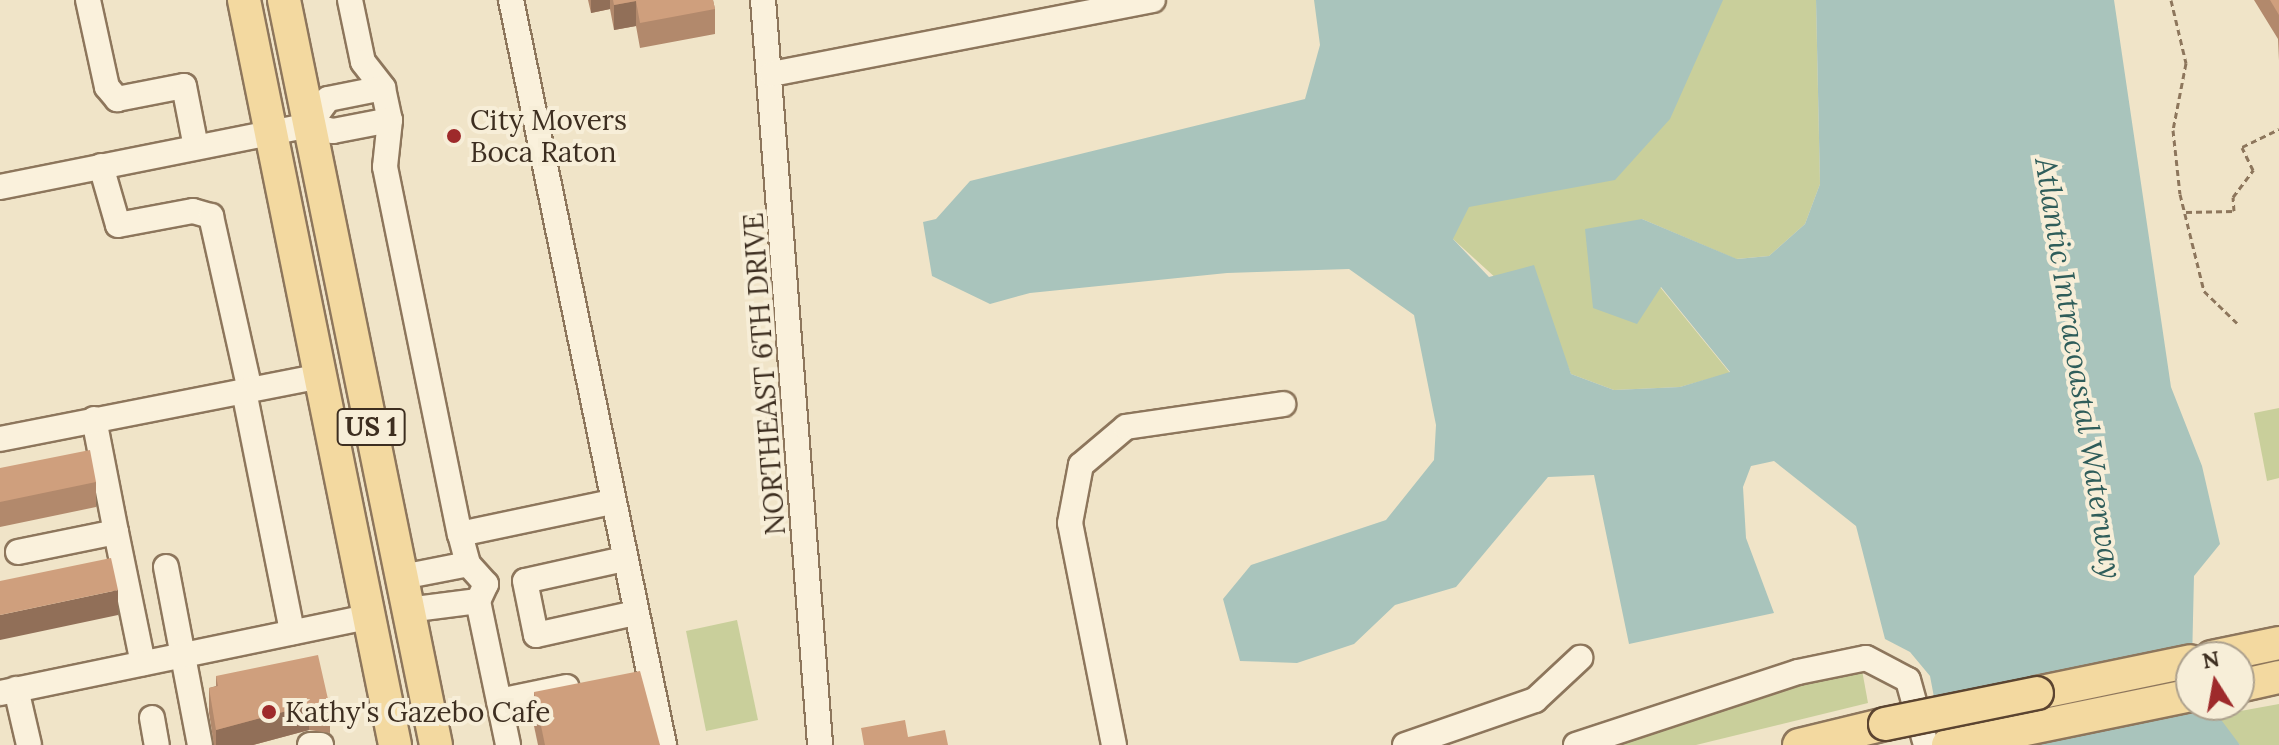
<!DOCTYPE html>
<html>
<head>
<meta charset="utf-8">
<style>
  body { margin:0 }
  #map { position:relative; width:2279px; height:745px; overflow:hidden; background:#f0e4c8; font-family:Lora,serif }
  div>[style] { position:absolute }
  .green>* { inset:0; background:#c9cf9b }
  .water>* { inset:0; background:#a9c4bc }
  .path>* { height:3px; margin-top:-1.5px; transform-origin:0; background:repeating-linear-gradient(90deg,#8d765c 0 6px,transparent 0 10px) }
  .roads { filter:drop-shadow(2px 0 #8d765c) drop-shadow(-2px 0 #8d765c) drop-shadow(0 2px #8d765c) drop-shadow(0 -2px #8d765c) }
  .minor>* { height:24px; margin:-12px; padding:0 12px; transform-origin:12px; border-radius:12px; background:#faf1dc }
  .major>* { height:32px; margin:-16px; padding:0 16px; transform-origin:16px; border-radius:16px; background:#f3d9a0 }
  .bridges { filter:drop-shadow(2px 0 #5b4430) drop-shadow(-2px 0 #5b4430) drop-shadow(0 2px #5b4430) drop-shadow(0 -2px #5b4430) }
  .major-bridge>* { height:32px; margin:-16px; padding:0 16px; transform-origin:16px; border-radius:16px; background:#f3d9a0 }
  .wall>* { inset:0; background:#b2896c }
  .shaded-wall>* { inset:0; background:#916f58 }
  .building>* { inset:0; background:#cf9f7d }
  .dots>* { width:22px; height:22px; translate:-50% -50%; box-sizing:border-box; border:4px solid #f7eed8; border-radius:50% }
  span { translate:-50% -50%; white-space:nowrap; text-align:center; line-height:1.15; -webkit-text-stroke:8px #f7eed8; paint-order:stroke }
  .shield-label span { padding:2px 6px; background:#f7eed8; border:2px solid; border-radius:6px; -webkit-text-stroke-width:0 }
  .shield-label { font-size:26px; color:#3d2e20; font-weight:700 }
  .poi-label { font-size:28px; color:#3d2e20 }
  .left { translate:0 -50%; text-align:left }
  .street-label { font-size:28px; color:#3d2e20 }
  .water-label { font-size:30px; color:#2f5d5a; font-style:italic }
  .north { position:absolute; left:2175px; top:641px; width:80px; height:80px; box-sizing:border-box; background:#f7eed8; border:2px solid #ada18e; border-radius:50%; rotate:349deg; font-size:22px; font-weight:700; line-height:32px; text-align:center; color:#3d2e20 }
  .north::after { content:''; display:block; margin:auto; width:28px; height:36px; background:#9e2a2b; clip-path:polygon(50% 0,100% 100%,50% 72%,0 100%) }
</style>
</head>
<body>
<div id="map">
  <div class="green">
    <div style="clip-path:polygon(1399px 0,1816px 0,1820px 184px,1805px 224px,1769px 256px,1736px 259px,1642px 219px,1660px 287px,1730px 373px,1680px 387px,1614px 390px,1571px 374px,1553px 330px,1453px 239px)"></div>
    <div style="clip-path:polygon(2279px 408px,2279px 478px,2267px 481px,2254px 413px)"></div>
    <div style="clip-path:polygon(737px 620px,758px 720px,706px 731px,686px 631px)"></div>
    <div style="clip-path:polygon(1852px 669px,1862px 670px,1868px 703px,1696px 745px,1618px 745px)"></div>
    <div style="clip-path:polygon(2279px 704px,2279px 745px,2240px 745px,2213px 716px)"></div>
  </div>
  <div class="water">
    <div style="clip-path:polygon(1314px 0,1723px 0,1670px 119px,1615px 180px,1469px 207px,1453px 239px,1489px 277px,1534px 265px,1571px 374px,1614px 390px,1680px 387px,1730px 372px,1661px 287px,1637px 324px,1593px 308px,1585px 229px,1642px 219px,1737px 259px,1769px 256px,1805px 224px,1820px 184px,1816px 0,2114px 0,2171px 387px,2202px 466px,2220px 544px,2194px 576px,2191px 705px,2210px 705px,2240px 745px,1943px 745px,1930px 676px,1910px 652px,1885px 639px,1856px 526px,1774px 461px,1751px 466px,1743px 487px,1746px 538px,1774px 613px,1629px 644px,1594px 475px,1548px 477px,1456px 587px,1395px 605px,1354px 644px,1297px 663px,1240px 661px,1223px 599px,1251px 565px,1386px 520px,1434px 460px,1436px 425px,1414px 315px,1349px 269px,1227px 273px,1030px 293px,990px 304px,932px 276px,923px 222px,936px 219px,970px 181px,1305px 99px,1320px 45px)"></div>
  </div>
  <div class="path">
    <div style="left:2171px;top:0;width:65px;rotate:76.6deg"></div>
    <div style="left:2186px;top:63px;width:68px;rotate:101deg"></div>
    <div style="left:2173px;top:130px;width:64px;rotate:83.8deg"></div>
    <div style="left:2180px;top:194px;width:100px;rotate:76.1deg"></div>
    <div style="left:2204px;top:291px;width:46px;rotate:44.1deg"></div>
    <div style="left:2186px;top:212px;width:48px;rotate:-1.2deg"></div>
    <div style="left:2234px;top:211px;width:14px;rotate:-94deg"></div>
    <div style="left:2233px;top:197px;width:34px;rotate:-53deg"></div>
    <div style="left:2253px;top:170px;width:25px;rotate:-116deg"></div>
    <div style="left:2242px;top:147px;width:41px;rotate:-25.9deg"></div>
  </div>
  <div class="roads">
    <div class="minor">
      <div style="left:88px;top:0;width:89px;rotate:77.7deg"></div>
      <div style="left:107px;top:87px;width:16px;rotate:50deg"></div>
      <div style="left:117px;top:99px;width:68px;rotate:-11deg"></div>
      <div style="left:184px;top:86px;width:62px;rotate:78.9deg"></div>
      <div style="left:350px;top:0;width:63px;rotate:78.2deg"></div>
      <div style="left:363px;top:62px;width:33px;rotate:52deg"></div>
      <div style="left:383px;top:88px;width:33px;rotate:78deg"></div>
      <div style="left:390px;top:120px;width:47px;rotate:96.1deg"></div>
      <div style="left:385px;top:167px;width:375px;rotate:78.5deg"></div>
      <div style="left:460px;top:534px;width:31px;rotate:75deg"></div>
      <div style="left:468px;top:564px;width:27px;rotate:48deg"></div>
      <div style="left:486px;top:584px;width:19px;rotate:115deg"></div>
      <div style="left:478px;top:601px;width:71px;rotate:172.7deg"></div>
      <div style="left:511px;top:0;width:761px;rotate:78.39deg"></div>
      <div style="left:763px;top:0;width:747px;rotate:85.62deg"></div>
      <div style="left:772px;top:74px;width:388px;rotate:-11deg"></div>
      <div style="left:309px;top:125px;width:32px;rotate:-54deg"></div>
      <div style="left:328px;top:99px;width:56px;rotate:-11.3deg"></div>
      <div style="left:101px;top:166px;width:61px;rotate:73.9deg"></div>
      <div style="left:118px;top:225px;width:76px;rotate:-10.6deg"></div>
      <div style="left:193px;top:211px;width:19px;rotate:16deg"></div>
      <div style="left:211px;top:216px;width:178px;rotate:77.4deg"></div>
      <div style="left:0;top:187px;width:315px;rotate:-11.3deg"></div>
      <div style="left:309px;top:125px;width:25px;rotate:14deg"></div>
      <div style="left:333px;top:131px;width:58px;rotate:-10.9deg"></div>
      <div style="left:244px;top:391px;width:246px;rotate:78.7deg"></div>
      <div style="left:94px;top:419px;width:115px;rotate:79deg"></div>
      <div style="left:0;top:439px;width:327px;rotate:-11.1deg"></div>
      <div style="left:460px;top:534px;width:155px;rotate:-11.9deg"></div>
      <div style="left:18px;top:552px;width:100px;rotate:-11.5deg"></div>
      <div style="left:116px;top:532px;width:134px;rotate:78.4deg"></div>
      <div style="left:624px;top:559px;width:101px;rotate:167.5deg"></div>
      <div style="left:525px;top:581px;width:55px;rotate:78.5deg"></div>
      <div style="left:536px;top:635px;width:101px;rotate:-12.5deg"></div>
      <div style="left:166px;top:567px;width:181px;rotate:79.2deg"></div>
      <div style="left:402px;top:577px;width:67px;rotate:-11.1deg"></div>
      <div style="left:478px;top:601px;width:147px;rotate:78.2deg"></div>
      <div style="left:16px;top:689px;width:57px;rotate:76.9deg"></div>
      <div style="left:0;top:693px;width:379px;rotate:-11.7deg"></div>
      <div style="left:499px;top:701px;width:69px;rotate:-11.6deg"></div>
      <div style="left:152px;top:718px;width:27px;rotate:80deg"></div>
      <div style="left:310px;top:745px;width:11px"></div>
      <div style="left:1114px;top:745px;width:226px;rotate:-101.2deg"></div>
      <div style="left:1070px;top:523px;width:59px;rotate:-79.3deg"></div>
      <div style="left:1081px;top:465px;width:59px;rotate:-40.2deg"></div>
      <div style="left:1126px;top:427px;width:159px;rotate:-8.3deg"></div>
      <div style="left:1405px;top:745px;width:138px;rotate:-19.1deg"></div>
      <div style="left:1535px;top:700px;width:62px;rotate:-43deg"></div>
      <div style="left:1576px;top:745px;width:234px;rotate:-18.2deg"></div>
      <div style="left:1798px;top:672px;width:69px;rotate:-11.6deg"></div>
      <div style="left:1866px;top:658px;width:47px;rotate:27.6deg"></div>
      <div style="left:1908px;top:680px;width:67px;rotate:74.5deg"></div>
    </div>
    <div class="major">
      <div style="left:244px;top:0;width:760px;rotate:78.54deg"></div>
      <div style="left:284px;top:0;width:760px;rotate:78.47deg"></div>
      <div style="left:2212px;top:657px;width:68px;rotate:-11.8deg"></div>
      <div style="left:2239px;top:686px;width:41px;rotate:-12.7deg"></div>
      <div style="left:2037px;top:693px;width:157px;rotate:-11.7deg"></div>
      <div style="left:1799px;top:745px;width:89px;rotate:-13.7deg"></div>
      <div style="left:1948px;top:745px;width:248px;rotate:-11.6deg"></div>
    </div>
  </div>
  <div class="bridges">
    <div class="major-bridge">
      <div style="left:1885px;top:724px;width:155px;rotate:-11.5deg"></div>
    </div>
  </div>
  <div class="wall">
    <div style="clip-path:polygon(588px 0,713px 0,715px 9px,715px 34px,640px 48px,636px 26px,614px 30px,610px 9px,591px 13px)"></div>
    <div style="clip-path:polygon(2254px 0,2279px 0,2279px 61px,2278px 39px)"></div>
    <div style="clip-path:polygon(0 468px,96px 482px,96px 507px,0 527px)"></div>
    <div style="clip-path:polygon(216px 676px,330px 708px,330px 733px,309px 730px,253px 745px,214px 745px,209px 713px,209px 688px,216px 686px)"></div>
    <div style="clip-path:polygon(534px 692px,660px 745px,538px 745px,534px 726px)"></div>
  </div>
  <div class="shaded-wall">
    <div style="clip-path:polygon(591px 0,610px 0,610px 9px,591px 13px)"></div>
    <div style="clip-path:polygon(636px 1px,636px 26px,614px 30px,614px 5px)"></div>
    <div style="clip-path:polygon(118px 590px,118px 615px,0 640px,0 615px)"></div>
    <div style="clip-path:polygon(309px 705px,309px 730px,253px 745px,216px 745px,216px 730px)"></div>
  </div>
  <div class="building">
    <div style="clip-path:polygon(613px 0,713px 0,715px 9px,640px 23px,636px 1px,614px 5px)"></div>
    <div style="clip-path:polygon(2270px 0,2279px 0,2279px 15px)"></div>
    <div style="clip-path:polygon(90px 450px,96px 482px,0 502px,0 468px)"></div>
    <div style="clip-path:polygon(111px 558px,118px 590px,0 615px,0 581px)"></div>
    <div style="clip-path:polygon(318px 655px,330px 708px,309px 705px,216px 730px,209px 688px,218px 686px,216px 676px)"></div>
    <div style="clip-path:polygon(640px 671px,660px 745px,545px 745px,534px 692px)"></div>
    <div style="clip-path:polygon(905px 720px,908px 737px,945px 730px,948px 745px,864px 745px,861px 728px)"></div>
  </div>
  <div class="dots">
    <div style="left:454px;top:136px;background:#9e2a2b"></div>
    <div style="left:269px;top:712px;background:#9e2a2b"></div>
  </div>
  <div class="shield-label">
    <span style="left:371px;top:427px">US 1</span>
  </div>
  <div class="poi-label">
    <span class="left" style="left:470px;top:136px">City Movers<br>Boca Raton</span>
    <span class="left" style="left:285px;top:712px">Kathy's Gazebo Cafe</span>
  </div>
  <div class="street-label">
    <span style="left:764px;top:374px;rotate:-94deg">NORTHEAST 6TH DRIVE</span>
  </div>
  <div class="water-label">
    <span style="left:2079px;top:368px;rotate:81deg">Atlantic Intracoastal Waterway</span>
  </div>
  <div class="north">N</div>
</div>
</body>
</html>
